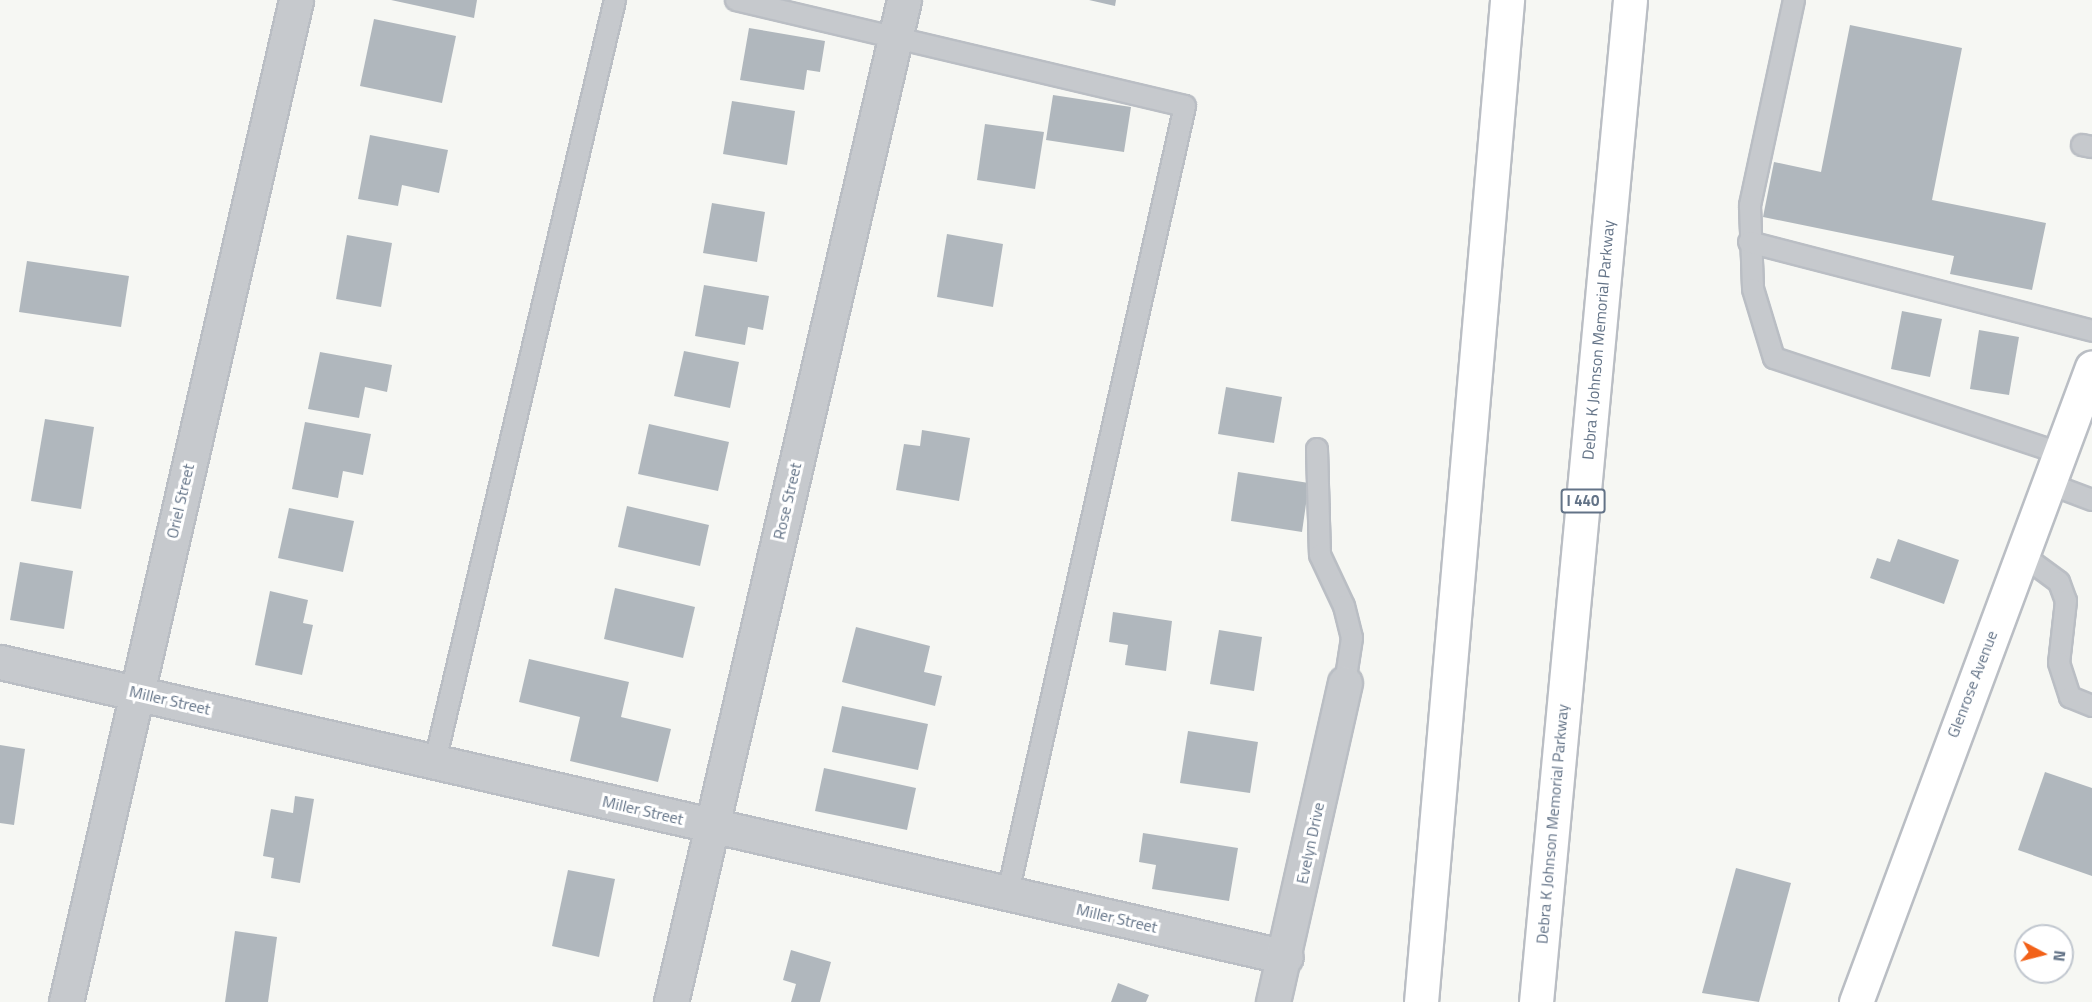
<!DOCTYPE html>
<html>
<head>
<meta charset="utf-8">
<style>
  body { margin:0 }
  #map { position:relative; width:2092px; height:1002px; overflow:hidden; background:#f6f7f3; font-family:"Titillium Web",sans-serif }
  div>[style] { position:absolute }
  .building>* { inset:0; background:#b0b7bd }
  .roads { filter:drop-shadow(2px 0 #babec4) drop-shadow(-2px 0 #babec4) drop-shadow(0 2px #babec4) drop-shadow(0 -2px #babec4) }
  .lane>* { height:20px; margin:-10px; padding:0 10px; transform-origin:10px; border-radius:10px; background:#c6c9cd }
  .street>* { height:33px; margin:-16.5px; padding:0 16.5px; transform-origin:16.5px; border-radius:16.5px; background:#c6c9cd }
  .secondary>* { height:33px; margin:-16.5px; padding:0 16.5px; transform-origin:16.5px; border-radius:16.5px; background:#fff }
  .highway>* { height:33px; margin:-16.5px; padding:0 16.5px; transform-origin:16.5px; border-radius:16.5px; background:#fff }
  span { translate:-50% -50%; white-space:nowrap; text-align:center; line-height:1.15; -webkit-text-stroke:6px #fff; paint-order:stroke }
  .shield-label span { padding:2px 4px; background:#fff; border:2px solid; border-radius:4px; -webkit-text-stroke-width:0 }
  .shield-label { font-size:15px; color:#637387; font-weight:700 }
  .street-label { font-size:16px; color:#637387 }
  .north { position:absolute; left:2014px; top:924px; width:60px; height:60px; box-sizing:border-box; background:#fff; border:2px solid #c1c7cf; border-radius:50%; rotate:97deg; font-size:16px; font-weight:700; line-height:24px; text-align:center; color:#637387 }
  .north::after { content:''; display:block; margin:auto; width:21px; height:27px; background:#f26118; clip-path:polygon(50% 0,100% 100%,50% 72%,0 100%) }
</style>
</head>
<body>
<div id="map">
  <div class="building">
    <div style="clip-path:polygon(391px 0,477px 0,474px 18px)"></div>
    <div style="clip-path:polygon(1089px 0,1116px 0,1115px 6px)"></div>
    <div style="clip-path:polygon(374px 19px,456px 36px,442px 103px,360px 86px)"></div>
    <div style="clip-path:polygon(1850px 25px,1962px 48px,1932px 200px,2046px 223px,2032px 290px,1950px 274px,1954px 256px,1763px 217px,1774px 162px,1821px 172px)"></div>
    <div style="clip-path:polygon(749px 28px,825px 41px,820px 72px,807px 70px,804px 90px,740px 80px)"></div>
    <div style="clip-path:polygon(1053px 95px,1131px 107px,1124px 152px,1046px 140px)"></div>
    <div style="clip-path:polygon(732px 101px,795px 111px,787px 165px,723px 154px)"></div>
    <div style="clip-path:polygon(985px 124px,1044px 132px,1035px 189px,977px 180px)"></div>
    <div style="clip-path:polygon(370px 135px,448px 150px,439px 193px,402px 185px,398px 206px,358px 199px)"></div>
    <div style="clip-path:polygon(712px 203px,765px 212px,757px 262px,703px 253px)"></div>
    <div style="clip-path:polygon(947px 234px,1003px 244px,993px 307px,937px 297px)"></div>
    <div style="clip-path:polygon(347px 235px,392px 243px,381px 307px,336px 299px)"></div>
    <div style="clip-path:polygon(27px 261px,129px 276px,121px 327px,19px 312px)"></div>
    <div style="clip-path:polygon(704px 285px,769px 296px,763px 330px,748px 327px,745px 345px,695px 336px)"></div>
    <div style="clip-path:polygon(1902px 311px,1942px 319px,1930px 377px,1891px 369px)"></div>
    <div style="clip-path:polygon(1979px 330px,2019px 337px,2009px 395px,1970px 389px)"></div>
    <div style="clip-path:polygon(684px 351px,739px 362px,730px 408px,674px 396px)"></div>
    <div style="clip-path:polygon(320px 352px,392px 365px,387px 392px,365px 387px,359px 418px,308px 409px)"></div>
    <div style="clip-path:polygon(1226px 387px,1282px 397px,1274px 443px,1218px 434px)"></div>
    <div style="clip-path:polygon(45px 419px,94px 427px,81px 509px,31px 501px)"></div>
    <div style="clip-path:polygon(305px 422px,371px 434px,363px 475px,343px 471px,338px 498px,292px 489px)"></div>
    <div style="clip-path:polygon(649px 424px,729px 442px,718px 491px,638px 474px)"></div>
    <div style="clip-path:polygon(922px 430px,970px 438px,959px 501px,896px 490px,904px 444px,920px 446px)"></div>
    <div style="clip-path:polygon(1238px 472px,1309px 483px,1302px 532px,1231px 521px)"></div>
    <div style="clip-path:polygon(627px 506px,709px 525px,700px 566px,618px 547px)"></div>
    <div style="clip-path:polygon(289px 508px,354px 521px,343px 572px,278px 558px)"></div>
    <div style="clip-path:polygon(1898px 539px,1959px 560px,1944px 604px,1870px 578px,1877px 558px,1890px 562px)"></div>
    <div style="clip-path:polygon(20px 562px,73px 571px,64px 629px,10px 620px)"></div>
    <div style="clip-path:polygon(615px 588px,695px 607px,683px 658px,604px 639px)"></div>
    <div style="clip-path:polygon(270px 591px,308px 600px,303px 623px,313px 625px,302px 675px,255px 665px)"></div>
    <div style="clip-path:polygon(1113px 612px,1172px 621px,1166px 671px,1125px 665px,1128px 645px,1109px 642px)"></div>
    <div style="clip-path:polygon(856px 627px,930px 646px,924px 672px,942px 676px,935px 706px,842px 682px)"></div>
    <div style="clip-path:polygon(1219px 630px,1262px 637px,1254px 691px,1210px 684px)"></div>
    <div style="clip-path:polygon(529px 659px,629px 682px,621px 717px,671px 729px,658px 782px,570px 761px,580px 717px,519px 702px)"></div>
    <div style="clip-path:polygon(842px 706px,928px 724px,918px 770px,832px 752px)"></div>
    <div style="clip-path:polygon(1188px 731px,1258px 742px,1250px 793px,1180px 783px)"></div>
    <div style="clip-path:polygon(0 745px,25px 749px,14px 825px,0 823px)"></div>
    <div style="clip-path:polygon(824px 768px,916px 788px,907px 830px,815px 811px)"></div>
    <div style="clip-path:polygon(2045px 772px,2092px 788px,2092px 876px,2018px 850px)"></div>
    <div style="clip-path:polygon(295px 796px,314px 799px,300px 883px,271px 878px,274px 858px,263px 856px,271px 809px,293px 813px)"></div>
    <div style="clip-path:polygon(1143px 833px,1238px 848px,1229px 901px,1152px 889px,1156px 865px,1139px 862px)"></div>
    <div style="clip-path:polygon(1736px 868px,1791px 883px,1759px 1002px,1702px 993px)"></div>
    <div style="clip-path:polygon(568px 870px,615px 879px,599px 957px,552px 946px)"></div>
    <div style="clip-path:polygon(235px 931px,277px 937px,268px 1002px,225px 1002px)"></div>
    <div style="clip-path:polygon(791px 950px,831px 962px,820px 1002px,791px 1002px,796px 984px,783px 980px)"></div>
    <div style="clip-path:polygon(1118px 983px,1149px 995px,1146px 1002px,1111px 1002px)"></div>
  </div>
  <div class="roads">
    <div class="lane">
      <div style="left:736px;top:0;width:461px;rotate:13.3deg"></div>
      <div style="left:1185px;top:106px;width:807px;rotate:102.68deg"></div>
      <div style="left:1794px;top:0;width:211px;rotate:102.1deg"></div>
      <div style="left:1750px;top:206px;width:83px;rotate:87.9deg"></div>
      <div style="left:1753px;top:289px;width:72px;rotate:73.1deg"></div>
      <div style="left:1774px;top:358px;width:300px;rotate:18.4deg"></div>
      <div style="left:2082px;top:145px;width:10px;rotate:11deg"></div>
      <div style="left:1749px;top:242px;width:354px;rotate:14.5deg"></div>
      <div style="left:1317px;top:449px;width:106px;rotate:88.4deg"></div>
      <div style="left:1320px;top:555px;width:56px;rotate:64.8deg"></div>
      <div style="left:1344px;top:606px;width:33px;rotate:76deg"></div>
      <div style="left:1352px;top:638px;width:46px;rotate:98.8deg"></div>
      <div style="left:2047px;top:483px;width:48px;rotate:20.7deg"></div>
      <div style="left:2021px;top:554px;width:47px;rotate:36.4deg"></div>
      <div style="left:2059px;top:582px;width:20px;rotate:70deg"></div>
      <div style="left:2066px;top:601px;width:62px;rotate:96.4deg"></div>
      <div style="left:2059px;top:663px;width:36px;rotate:72deg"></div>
      <div style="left:2070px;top:697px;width:24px;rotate:22deg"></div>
      <div style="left:435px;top:761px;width:782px;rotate:-76.69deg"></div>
    </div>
    <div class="street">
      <div style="left:0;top:662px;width:1319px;rotate:12.92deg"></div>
      <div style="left:66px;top:1002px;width:1028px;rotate:-77.07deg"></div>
      <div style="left:671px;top:1002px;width:1029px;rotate:-76.91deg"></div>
      <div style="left:1273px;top:1002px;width:327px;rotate:-77.3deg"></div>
    </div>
    <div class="secondary">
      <div style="left:1856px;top:1002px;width:677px;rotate:-69.61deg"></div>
    </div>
    <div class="highway">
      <div style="left:1421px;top:1002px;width:1006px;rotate:-85.09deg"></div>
      <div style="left:1536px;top:1002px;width:1006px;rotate:-84.64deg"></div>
    </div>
  </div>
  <div class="shield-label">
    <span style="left:1583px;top:501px">I 440</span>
  </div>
  <div class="street-label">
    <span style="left:1598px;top:340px;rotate:-85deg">Debra K Johnson Memorial Parkway</span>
    <span style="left:180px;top:501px;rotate:-77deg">Oriel Street</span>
    <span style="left:787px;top:501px;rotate:-77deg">Rose Street</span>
    <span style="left:1972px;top:684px;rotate:-69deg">Glenrose Avenue</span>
    <span style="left:170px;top:700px;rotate:13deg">Miller Street</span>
    <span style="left:643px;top:810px;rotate:13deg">Miller Street</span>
    <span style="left:1552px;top:824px;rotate:-85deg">Debra K Johnson Memorial Parkway</span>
    <span style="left:1310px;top:843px;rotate:-78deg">Evelyn Drive</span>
    <span style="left:1117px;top:918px;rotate:13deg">Miller Street</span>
  </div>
  <div class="north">N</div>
</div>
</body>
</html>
